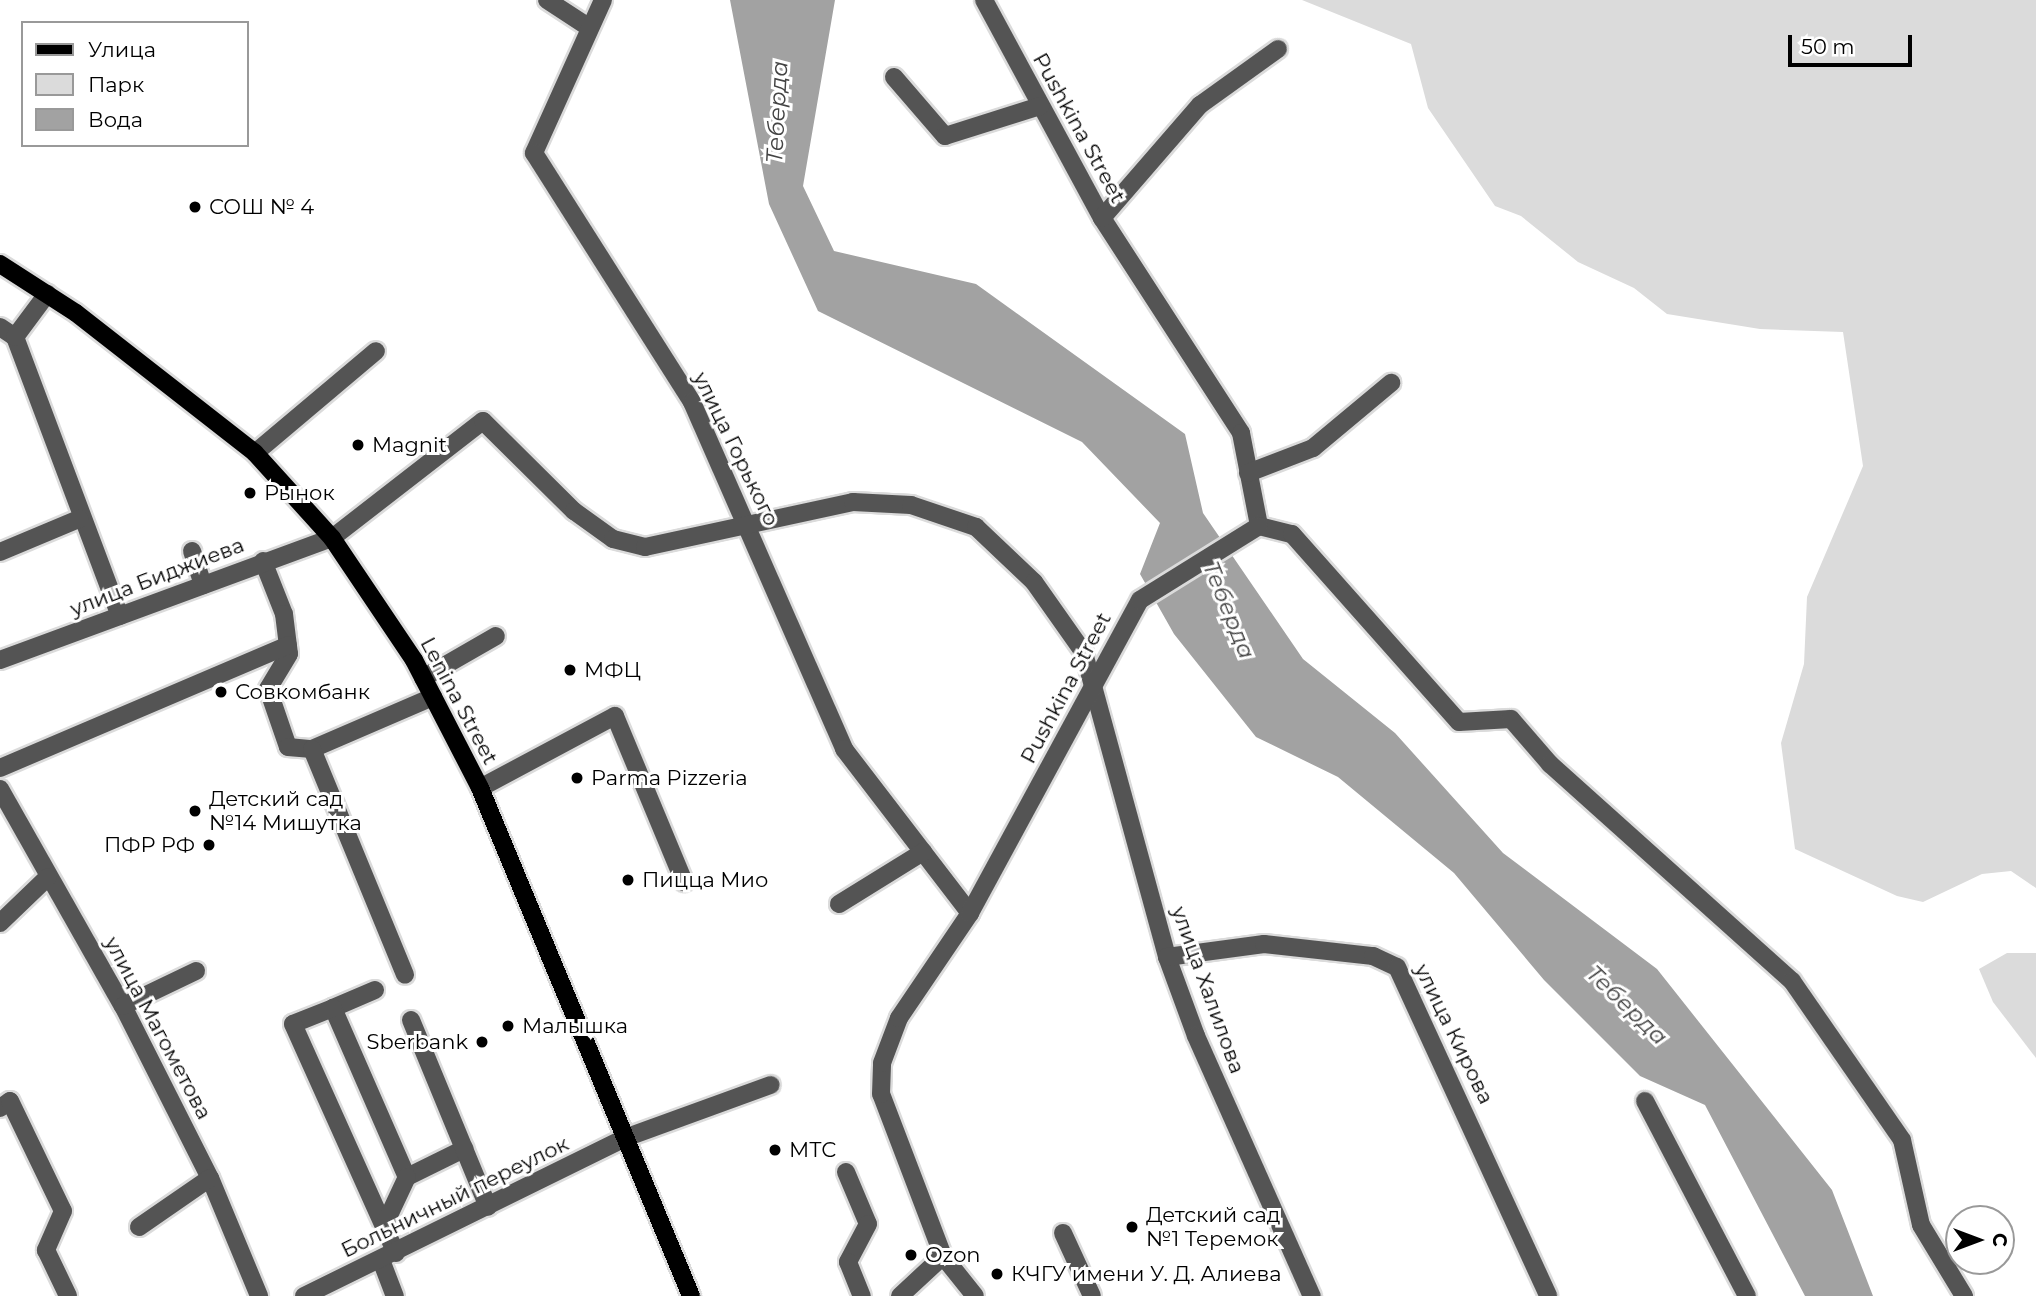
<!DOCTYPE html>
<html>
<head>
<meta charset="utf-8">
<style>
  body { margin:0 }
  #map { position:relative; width:2036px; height:1296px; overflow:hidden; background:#fff; font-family:Montserrat,sans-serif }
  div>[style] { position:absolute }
  .green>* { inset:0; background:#dbdbdb }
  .water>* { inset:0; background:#a2a2a2 }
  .roads { filter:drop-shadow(2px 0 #dbdbdb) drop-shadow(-2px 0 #dbdbdb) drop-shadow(0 2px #dbdbdb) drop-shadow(0 -2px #dbdbdb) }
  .minor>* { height:18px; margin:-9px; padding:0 9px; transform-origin:9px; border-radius:9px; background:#545454 }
  .major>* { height:18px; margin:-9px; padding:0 9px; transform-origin:9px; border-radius:9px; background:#000 }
  .dots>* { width:19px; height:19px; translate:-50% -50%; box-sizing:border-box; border:4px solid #fff; border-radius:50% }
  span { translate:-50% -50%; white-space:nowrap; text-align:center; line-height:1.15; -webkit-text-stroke:6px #fff; paint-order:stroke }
  .street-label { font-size:21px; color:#000 }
  .poi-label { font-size:21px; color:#000 }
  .left { translate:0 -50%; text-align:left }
  .right { translate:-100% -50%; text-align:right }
  .water-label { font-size:23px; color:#434343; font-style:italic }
  .legend { position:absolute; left:21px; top:21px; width:228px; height:126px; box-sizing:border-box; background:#fff; border:2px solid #999; margin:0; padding:9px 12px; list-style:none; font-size:21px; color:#000 }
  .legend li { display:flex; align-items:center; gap:14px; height:35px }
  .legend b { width:35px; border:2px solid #999 }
  .north { position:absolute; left:1945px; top:1205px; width:70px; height:70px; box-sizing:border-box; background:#fff; border:2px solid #999; border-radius:50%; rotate:90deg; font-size:19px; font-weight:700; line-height:28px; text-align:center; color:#000 }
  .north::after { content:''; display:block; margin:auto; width:24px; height:32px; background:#000; clip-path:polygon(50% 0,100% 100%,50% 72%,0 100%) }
  .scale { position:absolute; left:1788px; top:35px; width:124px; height:32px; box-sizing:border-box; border:4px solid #000; border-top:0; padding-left:9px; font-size:21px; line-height:24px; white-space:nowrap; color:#000; -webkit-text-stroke:5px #fff; paint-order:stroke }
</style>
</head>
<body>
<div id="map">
  <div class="green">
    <div style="clip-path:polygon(1302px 0,2036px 0,2036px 888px,2011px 871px,1982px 874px,1923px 902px,1897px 896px,1795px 849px,1781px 743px,1804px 664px,1807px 597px,1863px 466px,1843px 332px,1760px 329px,1667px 314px,1634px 288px,1578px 262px,1521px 216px,1495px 206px,1428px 108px,1411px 44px)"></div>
    <div style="clip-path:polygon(2007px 953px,2036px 953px,2036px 1058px,1993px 1002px,1979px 969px)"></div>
  </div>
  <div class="water">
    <div style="clip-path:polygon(730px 0,835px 0,803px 186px,834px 251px,976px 284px,1185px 434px,1203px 513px,1303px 659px,1395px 733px,1503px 853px,1657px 969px,1832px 1190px,1873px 1296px,1805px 1296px,1705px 1105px,1640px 1076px,1544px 980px,1454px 873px,1338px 777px,1256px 737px,1174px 634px,1140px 574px,1160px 523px,1082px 442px,818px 311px,769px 204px)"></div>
  </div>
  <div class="roads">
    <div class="minor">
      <div style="left:547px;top:0;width:51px;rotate:33.1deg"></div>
      <div style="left:603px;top:0;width:168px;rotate:114.3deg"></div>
      <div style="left:534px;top:153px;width:295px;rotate:57.6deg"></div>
      <div style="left:692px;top:402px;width:379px;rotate:66.3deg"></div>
      <div style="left:844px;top:749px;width:207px;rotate:52.5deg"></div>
      <div style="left:984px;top:0;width:248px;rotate:61.6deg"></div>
      <div style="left:1102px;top:218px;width:256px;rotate:57.1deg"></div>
      <div style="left:1241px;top:433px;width:95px;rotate:79deg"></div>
      <div style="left:894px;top:77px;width:78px;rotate:49.2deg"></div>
      <div style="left:945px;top:136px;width:100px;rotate:-17.5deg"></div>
      <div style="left:1102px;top:218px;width:150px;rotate:-49.1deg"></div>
      <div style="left:1200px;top:105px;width:96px;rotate:-35.7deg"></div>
      <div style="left:0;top:327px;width:18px;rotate:34deg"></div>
      <div style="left:15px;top:337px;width:298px;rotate:69.4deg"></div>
      <div style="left:15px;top:337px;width:54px;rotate:-53.3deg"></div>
      <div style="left:255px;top:453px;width:158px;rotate:-40.1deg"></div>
      <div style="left:1248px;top:473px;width:70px;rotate:-21deg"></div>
      <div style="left:1313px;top:448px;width:102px;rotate:-39.8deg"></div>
      <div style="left:1259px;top:526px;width:34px;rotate:14deg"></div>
      <div style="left:1292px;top:534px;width:251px;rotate:48.4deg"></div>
      <div style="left:1459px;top:722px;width:52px;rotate:-3.3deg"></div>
      <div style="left:1511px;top:719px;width:60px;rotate:49.1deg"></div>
      <div style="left:1550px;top:764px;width:325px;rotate:41.9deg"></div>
      <div style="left:1792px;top:981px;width:193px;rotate:55.3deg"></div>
      <div style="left:1902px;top:1140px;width:87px;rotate:77.4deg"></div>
      <div style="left:1921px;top:1225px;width:83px;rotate:58.8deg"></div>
      <div style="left:192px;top:551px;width:36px;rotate:72deg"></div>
      <div style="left:0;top:552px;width:86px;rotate:-22.7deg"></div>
      <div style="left:263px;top:561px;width:57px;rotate:68.4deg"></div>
      <div style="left:284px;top:614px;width:40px;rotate:82.9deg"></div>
      <div style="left:289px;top:654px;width:41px;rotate:121deg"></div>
      <div style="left:268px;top:689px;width:61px;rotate:71deg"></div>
      <div style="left:288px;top:747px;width:24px;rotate:5deg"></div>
      <div style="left:312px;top:749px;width:132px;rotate:-23.3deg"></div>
      <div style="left:0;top:660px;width:354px;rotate:-20.2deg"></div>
      <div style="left:332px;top:538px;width:191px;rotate:-37.8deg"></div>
      <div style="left:483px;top:421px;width:128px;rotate:44.7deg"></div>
      <div style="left:574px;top:511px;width:48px;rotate:35.7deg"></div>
      <div style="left:613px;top:539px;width:33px;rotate:14deg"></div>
      <div style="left:645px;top:547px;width:213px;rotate:-12.2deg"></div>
      <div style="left:853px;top:502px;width:58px;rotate:3deg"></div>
      <div style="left:911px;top:505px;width:69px;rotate:18.7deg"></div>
      <div style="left:976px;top:527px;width:80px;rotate:43.5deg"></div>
      <div style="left:1034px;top:582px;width:87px;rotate:54.8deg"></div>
      <div style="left:1084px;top:653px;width:315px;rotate:74.7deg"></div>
      <div style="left:1167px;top:957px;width:84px;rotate:69.8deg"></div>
      <div style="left:1196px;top:1036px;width:285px;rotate:66deg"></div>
      <div style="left:423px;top:678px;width:84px;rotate:-29.9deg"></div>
      <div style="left:312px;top:749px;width:244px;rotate:67.6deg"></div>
      <div style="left:0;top:768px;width:313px;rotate:-23.1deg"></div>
      <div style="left:480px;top:788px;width:153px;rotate:-28.1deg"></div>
      <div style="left:615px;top:716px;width:180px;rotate:67.4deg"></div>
      <div style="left:0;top:789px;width:249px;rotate:60.5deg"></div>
      <div style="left:123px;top:1006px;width:193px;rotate:63.2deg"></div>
      <div style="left:210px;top:1178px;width:128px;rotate:67.4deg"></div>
      <div style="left:839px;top:904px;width:99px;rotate:-31.8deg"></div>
      <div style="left:0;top:923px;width:66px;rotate:-43.8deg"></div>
      <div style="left:1167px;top:957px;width:98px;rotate:-7.6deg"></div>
      <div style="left:1264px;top:944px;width:110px;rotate:6.3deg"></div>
      <div style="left:1373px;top:956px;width:26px;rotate:25deg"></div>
      <div style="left:1397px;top:967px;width:362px;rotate:65.3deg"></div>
      <div style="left:375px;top:990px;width:46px;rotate:156.8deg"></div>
      <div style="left:333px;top:1008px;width:184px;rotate:66.4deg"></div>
      <div style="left:407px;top:1177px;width:64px;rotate:-26.2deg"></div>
      <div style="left:123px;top:1006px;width:81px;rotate:-25.6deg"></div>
      <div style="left:333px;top:1008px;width:43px;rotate:158.2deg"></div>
      <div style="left:293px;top:1024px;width:251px;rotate:65.8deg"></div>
      <div style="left:411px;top:1020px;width:202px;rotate:67.6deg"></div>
      <div style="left:1645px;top:1101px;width:220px;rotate:62.4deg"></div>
      <div style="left:0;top:1108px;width:12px;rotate:-35deg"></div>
      <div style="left:10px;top:1101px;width:122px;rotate:64.3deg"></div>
      <div style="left:63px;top:1211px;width:43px;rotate:113.6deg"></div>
      <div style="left:46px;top:1250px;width:51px;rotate:64.4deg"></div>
      <div style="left:846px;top:1172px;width:56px;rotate:67.1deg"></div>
      <div style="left:868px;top:1224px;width:43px;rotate:117.8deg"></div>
      <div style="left:848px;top:1262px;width:37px;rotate:68deg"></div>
      <div style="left:384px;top:1226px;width:54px;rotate:-64.9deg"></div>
      <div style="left:139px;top:1227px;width:86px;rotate:-34.6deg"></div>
      <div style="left:1063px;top:1233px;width:69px;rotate:65.3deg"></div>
      <div style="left:943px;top:1256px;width:51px;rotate:51.3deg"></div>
      <div style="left:381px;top:1260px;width:39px;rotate:69deg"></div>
      <div style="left:304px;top:1296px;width:358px;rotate:-26.2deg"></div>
      <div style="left:625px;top:1138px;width:155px;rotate:-20deg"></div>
      <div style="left:900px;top:1296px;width:59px;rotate:-42.9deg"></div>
      <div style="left:943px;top:1256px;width:173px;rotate:-110.9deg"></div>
      <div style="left:881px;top:1094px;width:31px;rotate:-88deg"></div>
      <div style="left:882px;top:1063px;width:48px;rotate:-69.3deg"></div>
      <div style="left:899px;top:1018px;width:127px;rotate:-55.9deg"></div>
      <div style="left:970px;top:913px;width:356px;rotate:-61.5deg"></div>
      <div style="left:1140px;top:600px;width:140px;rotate:-31.9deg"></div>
    </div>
    <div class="major">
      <div style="left:0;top:264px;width:90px;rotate:32.8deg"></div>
      <div style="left:76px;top:313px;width:227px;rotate:38deg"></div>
      <div style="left:255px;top:453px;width:115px;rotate:47.8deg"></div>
      <div style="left:332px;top:538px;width:147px;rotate:56.1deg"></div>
      <div style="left:414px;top:660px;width:144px;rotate:62.7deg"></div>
      <div style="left:480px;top:788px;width:550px;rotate:67.44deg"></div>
    </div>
  </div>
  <div class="dots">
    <div style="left:195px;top:207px;background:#000"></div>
    <div style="left:358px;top:445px;background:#000"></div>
    <div style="left:250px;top:493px;background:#000"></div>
    <div style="left:570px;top:670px;background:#000"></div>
    <div style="left:221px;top:692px;background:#000"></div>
    <div style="left:577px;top:778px;background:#000"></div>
    <div style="left:195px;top:811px;background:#000"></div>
    <div style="left:209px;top:845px;background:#000"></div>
    <div style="left:628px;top:880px;background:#000"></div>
    <div style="left:508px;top:1026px;background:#000"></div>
    <div style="left:482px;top:1042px;background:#000"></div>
    <div style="left:775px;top:1150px;background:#000"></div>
    <div style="left:1132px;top:1227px;background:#000"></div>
    <div style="left:911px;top:1255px;background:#000"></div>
    <div style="left:997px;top:1274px;background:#000"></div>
  </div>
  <div class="street-label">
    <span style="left:1079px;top:128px;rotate:61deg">Pushkina Street</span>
    <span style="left:736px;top:449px;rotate:64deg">улица Горького</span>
    <span style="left:157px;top:577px;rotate:-21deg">улица Биджиева</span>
    <span style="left:1066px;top:688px;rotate:-62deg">Pushkina Street</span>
    <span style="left:459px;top:701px;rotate:62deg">Lenina Street</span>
    <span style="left:1208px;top:990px;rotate:70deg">улица Халилова</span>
    <span style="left:158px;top:1028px;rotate:62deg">улица Магометова</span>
    <span style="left:1454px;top:1034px;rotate:64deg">улица Кирова</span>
    <span style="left:455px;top:1197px;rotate:-26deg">Больничный переулок</span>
  </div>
  <div class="poi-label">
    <span class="left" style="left:209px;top:207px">СОШ № 4</span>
    <span class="left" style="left:372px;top:445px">Magnit</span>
    <span class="left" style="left:264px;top:493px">Рынок</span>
    <span class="left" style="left:584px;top:670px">МФЦ</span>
    <span class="left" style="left:235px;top:692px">Совкомбанк</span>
    <span class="left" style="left:591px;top:778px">Parma Pizzeria</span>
    <span class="left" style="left:209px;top:811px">Детский сад<br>№14 Мишутка</span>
    <span class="right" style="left:195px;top:845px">ПФР РФ</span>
    <span class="left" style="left:642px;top:880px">Пицца Мио</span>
    <span class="left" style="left:522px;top:1026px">Малышка</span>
    <span class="right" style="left:468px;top:1042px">Sberbank</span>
    <span class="left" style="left:789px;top:1150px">МТС</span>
    <span class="left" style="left:1146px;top:1227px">Детский сад<br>№1 Теремок</span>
    <span class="left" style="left:925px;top:1255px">Ozon</span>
    <span class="left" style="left:1011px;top:1274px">КЧГУ имени У. Д. Алиева</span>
  </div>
  <div class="water-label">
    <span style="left:777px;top:112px;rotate:-87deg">Теберда</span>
    <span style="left:1229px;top:610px;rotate:68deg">Теберда</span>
    <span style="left:1627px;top:1005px;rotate:44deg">Теберда</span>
  </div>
  <ul class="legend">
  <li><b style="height:9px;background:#000"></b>Улица</li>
  <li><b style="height:19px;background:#dbdbdb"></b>Парк</li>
  <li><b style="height:19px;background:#a2a2a2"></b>Вода</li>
  </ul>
  <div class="north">С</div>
  <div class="scale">50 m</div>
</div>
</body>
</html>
